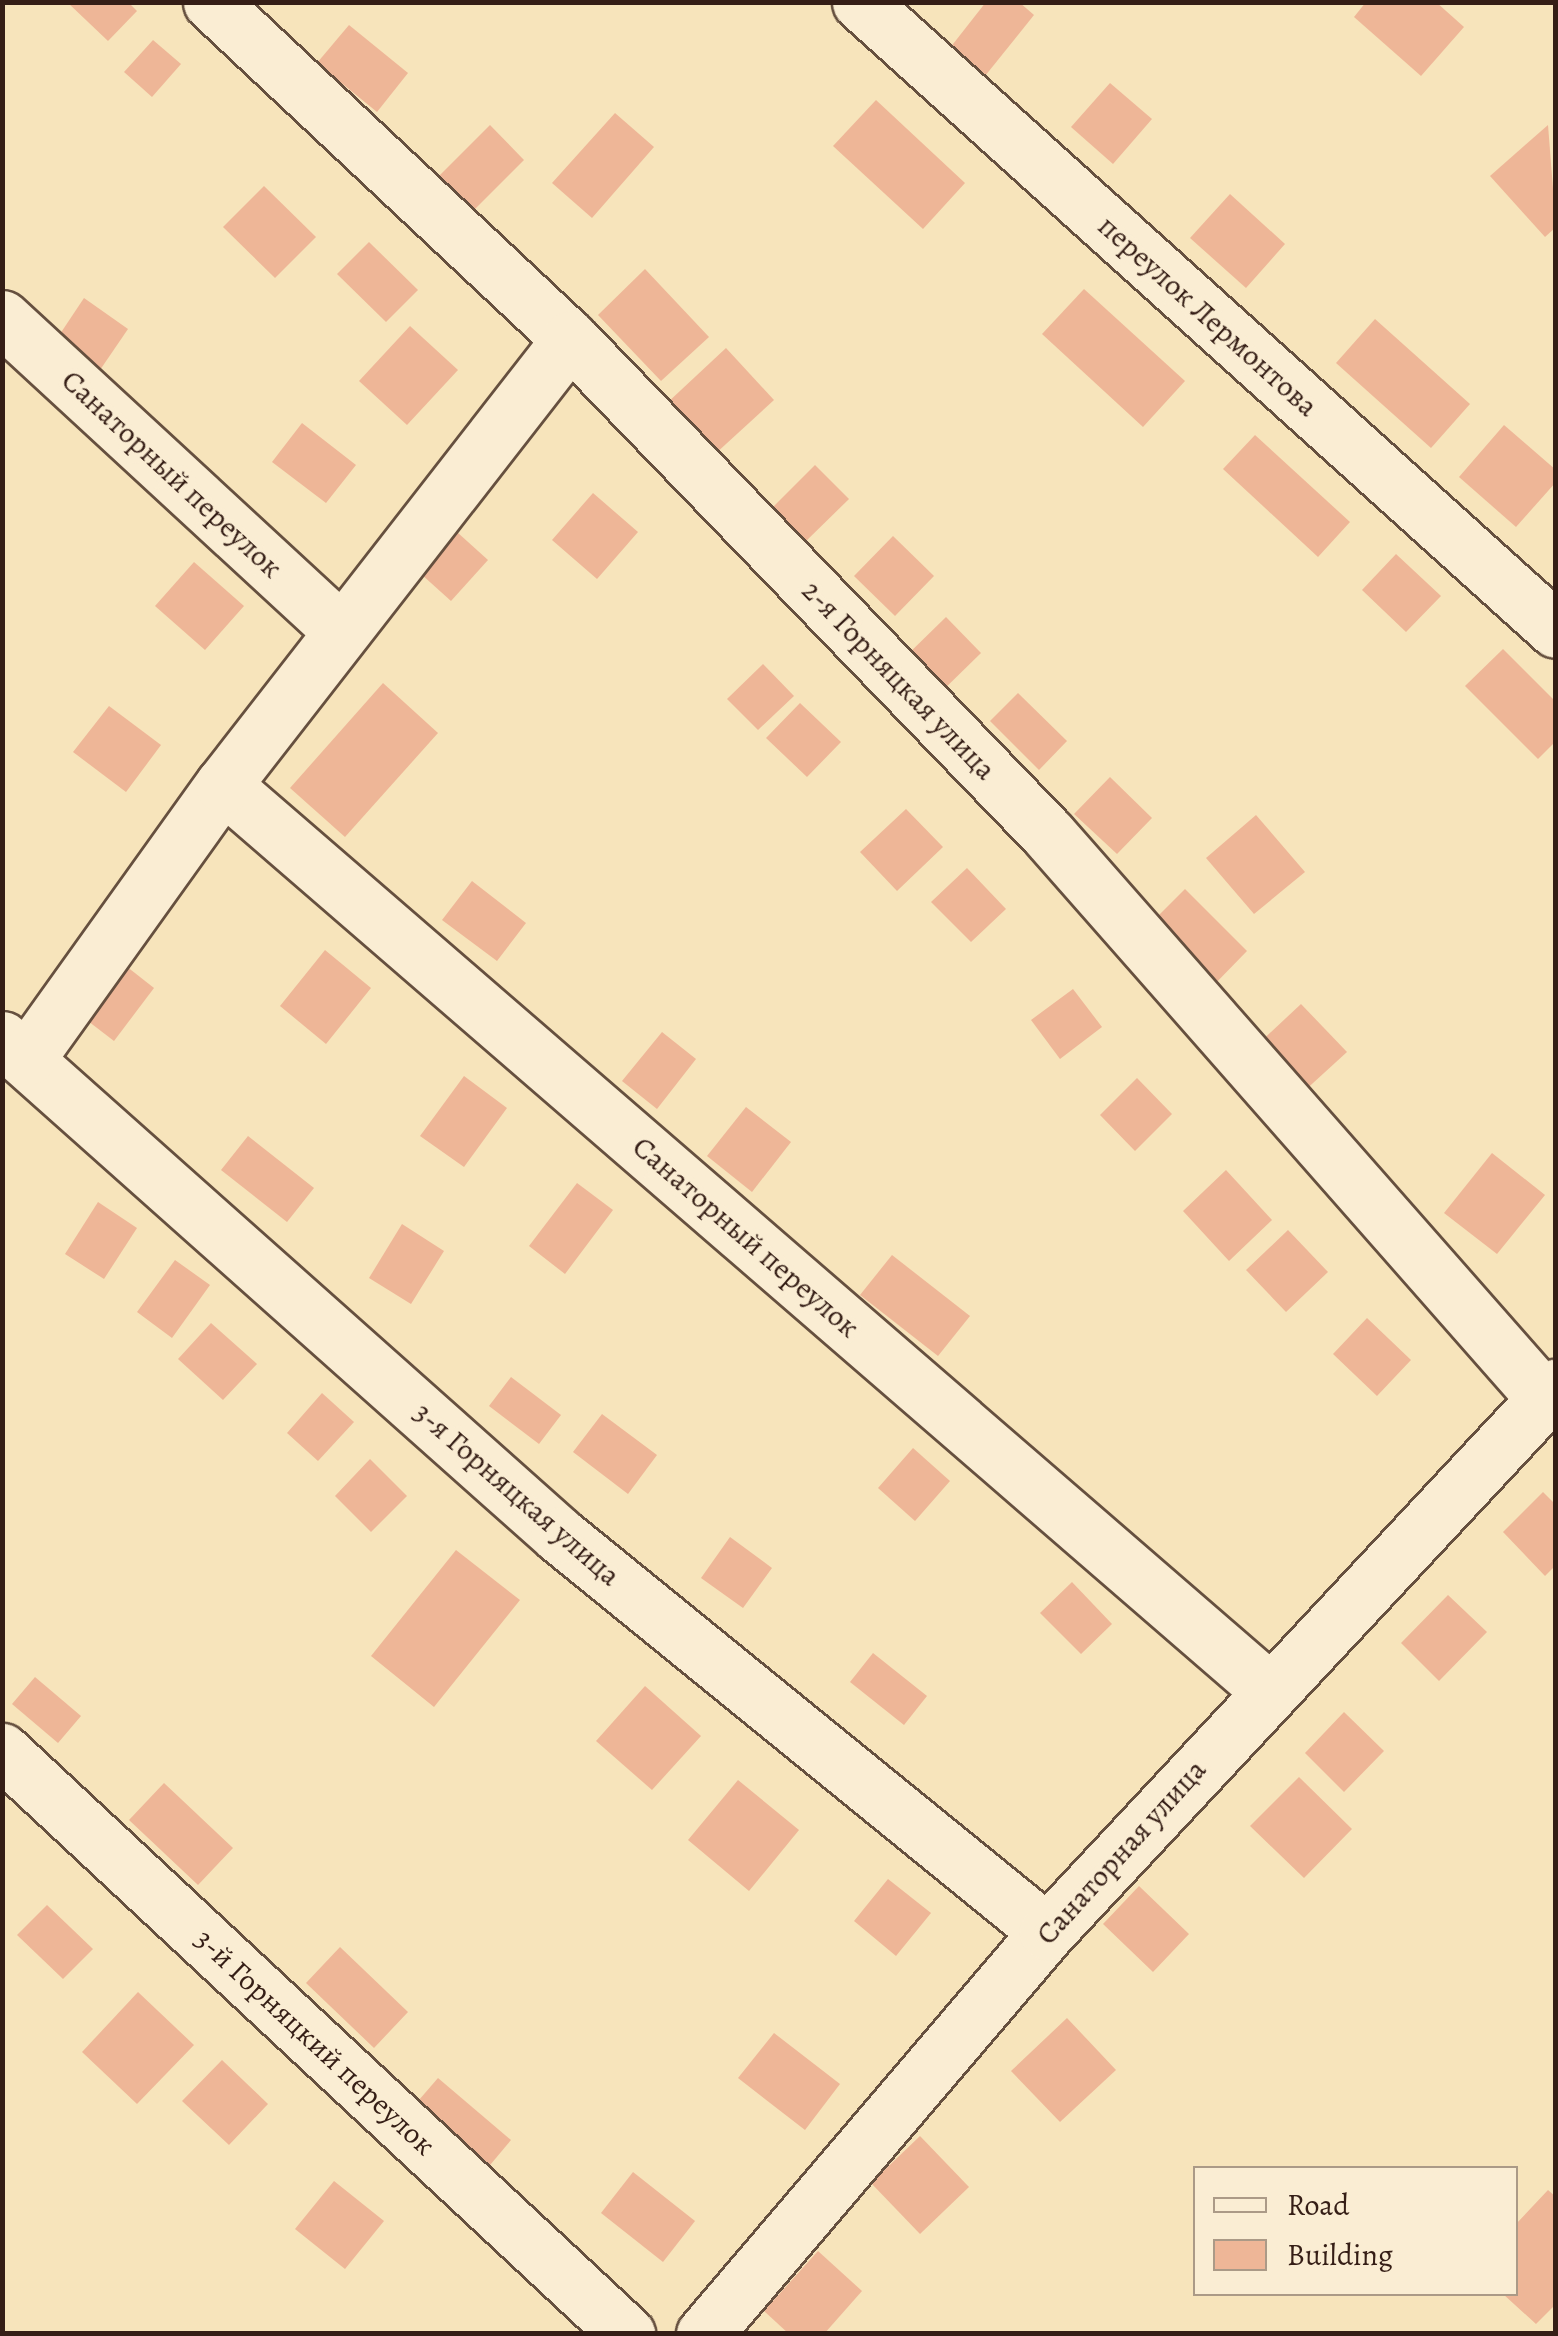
<!DOCTYPE html>
<html>
<head>
<meta charset="utf-8">
<style>
  body { margin:0 }
  #map { position:relative; width:1558px; height:2336px; overflow:hidden; background:#f7e4bb; font-family:Alegreya,serif }
  div>[style] { position:absolute }
  .building>* { inset:0; background:#eeb697 }
  .roads { filter:drop-shadow(2px 0 #66503f) drop-shadow(-2px 0 #66503f) drop-shadow(0 2px #66503f) drop-shadow(0 -2px #66503f) }
  .minor>* { height:55px; margin:-27.5px; padding:0 27.5px; transform-origin:27.5px; border-radius:27.5px; background:#faedd3 }
  span { translate:-50% -50%; white-space:nowrap; text-align:center; line-height:1.15; -webkit-text-stroke:10px #faedd3; paint-order:stroke }
  .street-label { font-size:30px; color:#351e16 }
  .frame { position:absolute; inset:0; border:5px solid #351e16; pointer-events:none }
  .legend { position:absolute; left:1193px; top:2166px; width:325px; height:130px; box-sizing:border-box; background:#faedd3; border:2px solid #ab9a87; margin:0; padding:12px 18px; list-style:none; font-size:30px; color:#351e16 }
  .legend li { display:flex; align-items:center; gap:20px; height:50px }
  .legend b { width:50px; border:2px solid #ab9a87 }
</style>
</head>
<body>
<div id="map">
  <div class="building">
    <div style="clip-path:polygon(67px 2px,128px 2px,137px 11px,108px 41px)"></div>
    <div style="clip-path:polygon(986px 2px,1019px 2px,1034px 15px,981px 81px,946px 53px)"></div>
    <div style="clip-path:polygon(1366px 2px,1436px 2px,1464px 27px,1421px 76px,1354px 17px)"></div>
    <div style="clip-path:polygon(349px 25px,408px 73px,377px 112px,317px 63px)"></div>
    <div style="clip-path:polygon(153px 40px,181px 64px,152px 97px,124px 72px)"></div>
    <div style="clip-path:polygon(1110px 83px,1152px 119px,1113px 164px,1071px 127px)"></div>
    <div style="clip-path:polygon(876px 100px,965px 183px,923px 229px,833px 146px)"></div>
    <div style="clip-path:polygon(615px 113px,654px 147px,592px 218px,552px 183px)"></div>
    <div style="clip-path:polygon(490px 125px,524px 160px,471px 213px,437px 178px)"></div>
    <div style="clip-path:polygon(1548px 125px,1556px 227px,1545px 237px,1490px 176px)"></div>
    <div style="clip-path:polygon(264px 186px,316px 237px,275px 278px,223px 227px)"></div>
    <div style="clip-path:polygon(1230px 194px,1285px 244px,1246px 288px,1190px 238px)"></div>
    <div style="clip-path:polygon(369px 242px,418px 290px,386px 322px,337px 274px)"></div>
    <div style="clip-path:polygon(645px 269px,709px 337px,661px 381px,598px 315px)"></div>
    <div style="clip-path:polygon(1084px 289px,1185px 381px,1143px 427px,1042px 334px)"></div>
    <div style="clip-path:polygon(84px 298px,128px 329px,100px 370px,56px 340px)"></div>
    <div style="clip-path:polygon(1375px 319px,1470px 404px,1431px 448px,1336px 363px)"></div>
    <div style="clip-path:polygon(410px 326px,458px 370px,407px 425px,359px 381px)"></div>
    <div style="clip-path:polygon(726px 348px,774px 400px,714px 455px,666px 404px)"></div>
    <div style="clip-path:polygon(302px 423px,356px 465px,326px 503px,272px 462px)"></div>
    <div style="clip-path:polygon(1504px 425px,1556px 470px,1556px 482px,1516px 527px,1459px 477px)"></div>
    <div style="clip-path:polygon(1255px 435px,1350px 522px,1318px 557px,1223px 469px)"></div>
    <div style="clip-path:polygon(815px 465px,849px 499px,802px 545px,768px 512px)"></div>
    <div style="clip-path:polygon(593px 493px,638px 532px,597px 579px,552px 540px)"></div>
    <div style="clip-path:polygon(447px 523px,488px 560px,451px 601px,411px 565px)"></div>
    <div style="clip-path:polygon(893px 536px,934px 576px,895px 616px,854px 576px)"></div>
    <div style="clip-path:polygon(1396px 554px,1441px 596px,1406px 632px,1362px 590px)"></div>
    <div style="clip-path:polygon(194px 562px,244px 606px,205px 650px,155px 606px)"></div>
    <div style="clip-path:polygon(946px 617px,981px 653px,936px 697px,901px 661px)"></div>
    <div style="clip-path:polygon(1503px 649px,1556px 702px,1556px 741px,1538px 759px,1465px 686px)"></div>
    <div style="clip-path:polygon(763px 664px,794px 696px,758px 730px,727px 699px)"></div>
    <div style="clip-path:polygon(383px 683px,438px 733px,345px 837px,290px 788px)"></div>
    <div style="clip-path:polygon(1018px 693px,1067px 741px,1039px 770px,990px 721px)"></div>
    <div style="clip-path:polygon(800px 703px,841px 742px,807px 777px,766px 738px)"></div>
    <div style="clip-path:polygon(109px 706px,161px 745px,126px 792px,73px 752px)"></div>
    <div style="clip-path:polygon(1110px 777px,1152px 818px,1117px 854px,1074px 814px)"></div>
    <div style="clip-path:polygon(906px 809px,943px 847px,897px 891px,860px 852px)"></div>
    <div style="clip-path:polygon(1256px 815px,1305px 872px,1254px 914px,1206px 858px)"></div>
    <div style="clip-path:polygon(967px 868px,1006px 909px,971px 942px,931px 902px)"></div>
    <div style="clip-path:polygon(472px 881px,526px 923px,497px 961px,442px 920px)"></div>
    <div style="clip-path:polygon(1185px 889px,1247px 951px,1209px 990px,1147px 927px)"></div>
    <div style="clip-path:polygon(325px 950px,371px 988px,326px 1044px,280px 1006px)"></div>
    <div style="clip-path:polygon(112px 955px,154px 988px,114px 1041px,71px 1008px)"></div>
    <div style="clip-path:polygon(1073px 989px,1102px 1027px,1060px 1059px,1031px 1020px)"></div>
    <div style="clip-path:polygon(1301px 1004px,1347px 1052px,1301px 1094px,1256px 1046px)"></div>
    <div style="clip-path:polygon(662px 1032px,696px 1059px,657px 1109px,622px 1081px)"></div>
    <div style="clip-path:polygon(464px 1076px,507px 1108px,464px 1167px,420px 1136px)"></div>
    <div style="clip-path:polygon(1137px 1078px,1172px 1114px,1135px 1151px,1100px 1115px)"></div>
    <div style="clip-path:polygon(746px 1107px,791px 1142px,752px 1192px,707px 1156px)"></div>
    <div style="clip-path:polygon(248px 1136px,314px 1188px,287px 1222px,221px 1170px)"></div>
    <div style="clip-path:polygon(1492px 1153px,1545px 1195px,1497px 1254px,1444px 1213px)"></div>
    <div style="clip-path:polygon(1226px 1170px,1272px 1220px,1229px 1261px,1183px 1211px)"></div>
    <div style="clip-path:polygon(577px 1183px,613px 1210px,565px 1274px,529px 1246px)"></div>
    <div style="clip-path:polygon(98px 1202px,137px 1228px,104px 1279px,65px 1254px)"></div>
    <div style="clip-path:polygon(402px 1224px,444px 1251px,411px 1304px,369px 1278px)"></div>
    <div style="clip-path:polygon(1288px 1230px,1328px 1272px,1286px 1312px,1246px 1270px)"></div>
    <div style="clip-path:polygon(892px 1255px,970px 1316px,938px 1356px,860px 1295px)"></div>
    <div style="clip-path:polygon(175px 1260px,210px 1285px,172px 1338px,137px 1312px)"></div>
    <div style="clip-path:polygon(1367px 1318px,1411px 1360px,1377px 1396px,1333px 1354px)"></div>
    <div style="clip-path:polygon(211px 1323px,257px 1364px,223px 1400px,178px 1359px)"></div>
    <div style="clip-path:polygon(511px 1377px,561px 1415px,539px 1444px,489px 1406px)"></div>
    <div style="clip-path:polygon(322px 1393px,354px 1422px,318px 1461px,287px 1433px)"></div>
    <div style="clip-path:polygon(602px 1414px,657px 1455px,628px 1494px,573px 1452px)"></div>
    <div style="clip-path:polygon(913px 1448px,950px 1481px,915px 1521px,878px 1488px)"></div>
    <div style="clip-path:polygon(370px 1459px,407px 1496px,371px 1532px,335px 1496px)"></div>
    <div style="clip-path:polygon(1543px 1492px,1556px 1505px,1556px 1565px,1545px 1576px,1503px 1532px)"></div>
    <div style="clip-path:polygon(730px 1537px,772px 1568px,743px 1608px,701px 1578px)"></div>
    <div style="clip-path:polygon(456px 1550px,520px 1600px,434px 1707px,371px 1656px)"></div>
    <div style="clip-path:polygon(1072px 1582px,1112px 1624px,1081px 1654px,1040px 1613px)"></div>
    <div style="clip-path:polygon(1448px 1595px,1487px 1632px,1439px 1681px,1401px 1643px)"></div>
    <div style="clip-path:polygon(873px 1653px,927px 1696px,904px 1725px,850px 1682px)"></div>
    <div style="clip-path:polygon(35px 1677px,81px 1716px,58px 1743px,12px 1704px)"></div>
    <div style="clip-path:polygon(645px 1686px,701px 1736px,652px 1790px,596px 1741px)"></div>
    <div style="clip-path:polygon(1344px 1712px,1384px 1751px,1344px 1792px,1305px 1753px)"></div>
    <div style="clip-path:polygon(1299px 1777px,1352px 1829px,1304px 1878px,1250px 1826px)"></div>
    <div style="clip-path:polygon(738px 1780px,799px 1830px,749px 1891px,688px 1840px)"></div>
    <div style="clip-path:polygon(164px 1783px,233px 1848px,198px 1885px,129px 1820px)"></div>
    <div style="clip-path:polygon(888px 1879px,931px 1913px,896px 1956px,854px 1921px)"></div>
    <div style="clip-path:polygon(1139px 1886px,1189px 1934px,1153px 1972px,1103px 1924px)"></div>
    <div style="clip-path:polygon(47px 1905px,93px 1949px,63px 1979px,17px 1935px)"></div>
    <div style="clip-path:polygon(340px 1947px,408px 2012px,374px 2048px,306px 1983px)"></div>
    <div style="clip-path:polygon(138px 1992px,194px 2045px,137px 2104px,82px 2052px)"></div>
    <div style="clip-path:polygon(1067px 2018px,1116px 2070px,1060px 2122px,1011px 2071px)"></div>
    <div style="clip-path:polygon(774px 2033px,840px 2084px,805px 2130px,738px 2078px)"></div>
    <div style="clip-path:polygon(222px 2060px,268px 2104px,229px 2145px,182px 2101px)"></div>
    <div style="clip-path:polygon(438px 2078px,511px 2140px,480px 2177px,406px 2115px)"></div>
    <div style="clip-path:polygon(920px 2136px,969px 2187px,920px 2234px,871px 2183px)"></div>
    <div style="clip-path:polygon(633px 2172px,695px 2221px,663px 2262px,601px 2213px)"></div>
    <div style="clip-path:polygon(334px 2181px,384px 2221px,345px 2269px,295px 2229px)"></div>
    <div style="clip-path:polygon(1548px 2190px,1556px 2197px,1556px 2304px,1536px 2324px,1503px 2294px,1516px 2294px,1516px 2224px)"></div>
    <div style="clip-path:polygon(818px 2251px,862px 2291px,824px 2334px,789px 2334px,764px 2311px)"></div>
  </div>
  <div class="roads">
    <div class="minor">
      <div style="left:211px;top:2px;width:492px;rotate:43.2deg"></div>
      <div style="left:570px;top:339px;width:688px;rotate:46deg"></div>
      <div style="left:1048px;top:834px;width:751px;rotate:48.67deg"></div>
      <div style="left:860px;top:2px;width:937px;rotate:42.06deg"></div>
      <div style="left:2px;top:318px;width:461px;rotate:42.7deg"></div>
      <div style="left:223px;top:785px;width:1383px;rotate:40.87deg"></div>
      <div style="left:2px;top:1039px;width:746px;rotate:41.68deg"></div>
      <div style="left:559px;top:1535px;width:629px;rotate:39.13deg"></div>
      <div style="left:28px;top:1057px;width:335px;rotate:-54.4deg"></div>
      <div style="left:223px;top:785px;width:565px;rotate:-52.12deg"></div>
      <div style="left:2px;top:1751px;width:855px;rotate:43.01deg"></div>
      <div style="left:704px;top:2334px;width:528px;rotate:-49.53deg"></div>
      <div style="left:1047px;top:1932px;width:746px;rotate:-46.96deg"></div>
    </div>
  </div>
  <div class="street-label">
    <span style="left:1208px;top:316px;rotate:42deg">переулок Лермонтова</span>
    <span style="left:172px;top:474px;rotate:43deg">Санаторный переулок</span>
    <span style="left:899px;top:680px;rotate:46deg">2-я Горняцкая улица</span>
    <span style="left:746px;top:1237px;rotate:41deg">Санаторный переулок</span>
    <span style="left:517px;top:1494px;rotate:41deg">3-я Горняцкая улица</span>
    <span style="left:1121px;top:1852px;rotate:-48deg">Санаторная улица</span>
    <span style="left:315px;top:2042px;rotate:43deg">3-й Горняцкий переулок</span>
  </div>
  <div class="frame"></div>
  <ul class="legend">
  <li><b style="height:12px;background:#faedd3"></b>Road</li>
  <li><b style="height:28px;background:#eeb697"></b>Building</li>
  </ul>
</div>
</body>
</html>
